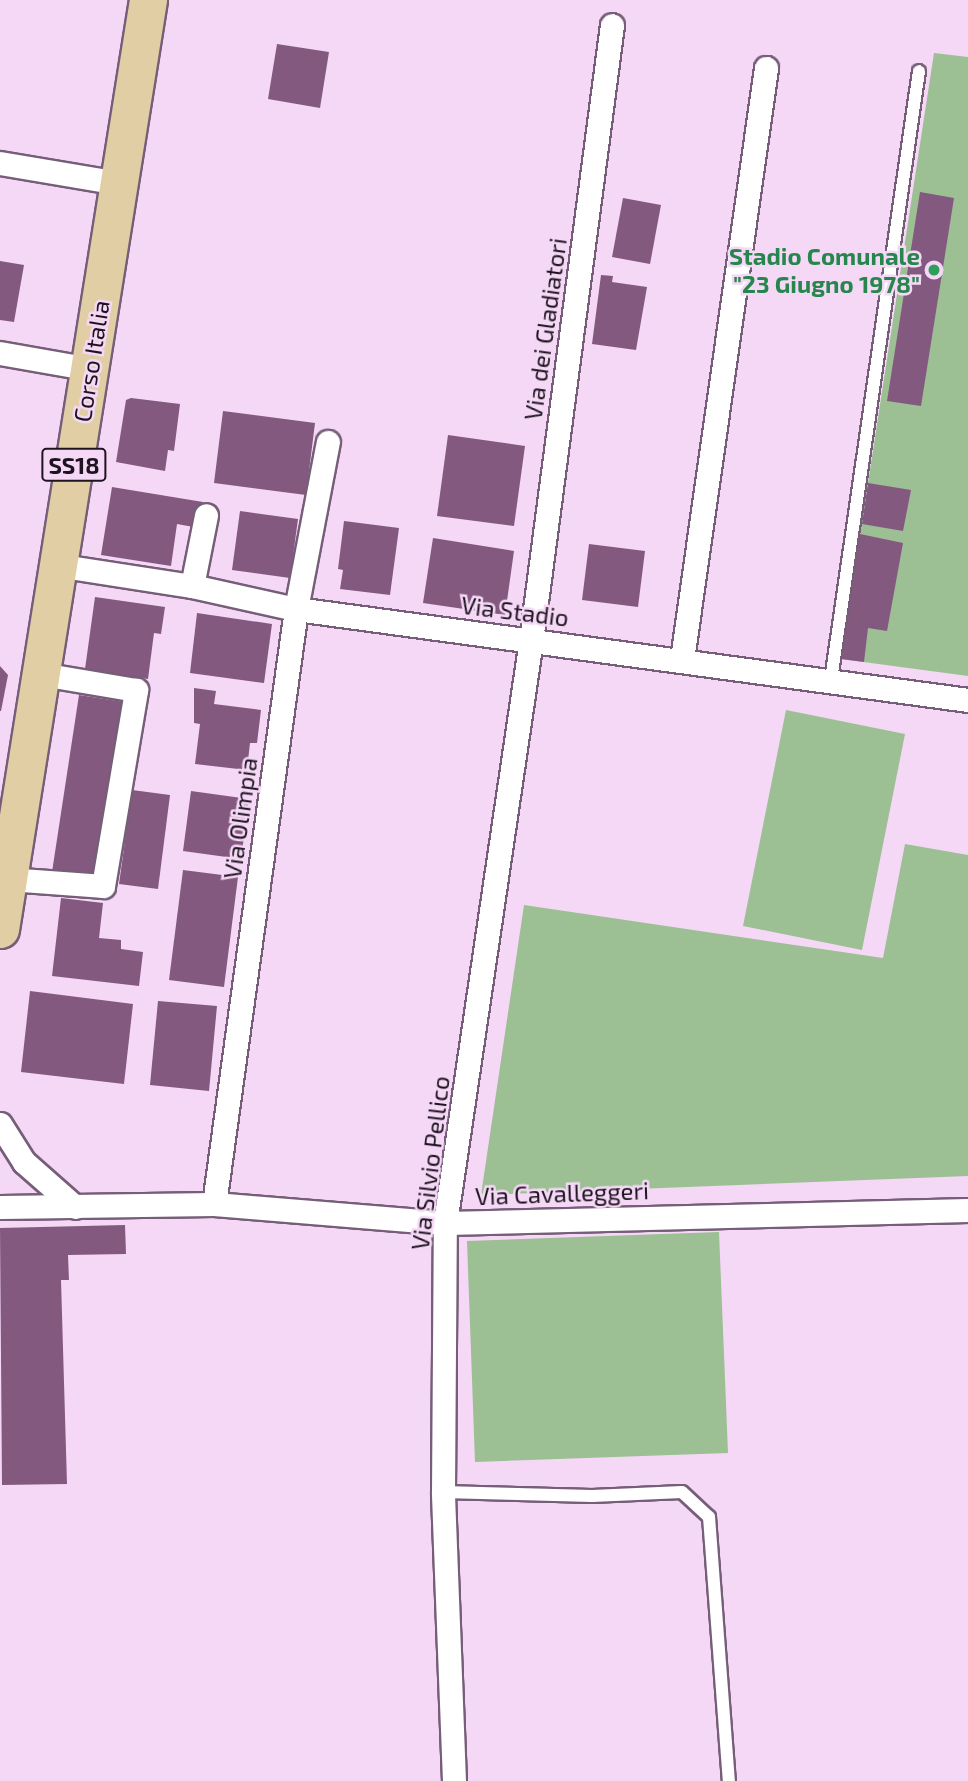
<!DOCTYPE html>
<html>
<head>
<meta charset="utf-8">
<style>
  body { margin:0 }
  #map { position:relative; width:968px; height:1781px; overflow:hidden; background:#f4d8f6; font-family:"Exo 2",sans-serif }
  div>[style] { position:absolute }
  .green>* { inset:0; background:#9cbf94 }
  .building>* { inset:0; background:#84597f }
  .roads { filter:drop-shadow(2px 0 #765e78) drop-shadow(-2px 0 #765e78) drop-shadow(0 2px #765e78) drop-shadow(0 -2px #765e78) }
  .service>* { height:12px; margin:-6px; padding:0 6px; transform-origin:6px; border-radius:6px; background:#fff }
  .minor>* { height:23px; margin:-11.5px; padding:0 11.5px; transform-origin:11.5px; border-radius:11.5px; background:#fff }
  .primary>* { height:37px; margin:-18.5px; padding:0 18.5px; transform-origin:18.5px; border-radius:18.5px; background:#e2cea4 }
  .dots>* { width:19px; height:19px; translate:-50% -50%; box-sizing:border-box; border:4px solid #f4d8f6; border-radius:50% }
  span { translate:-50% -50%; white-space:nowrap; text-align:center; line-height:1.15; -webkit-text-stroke:5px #f4d8f6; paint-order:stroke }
  .shield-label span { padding:2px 5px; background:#f4d8f6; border:2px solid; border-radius:5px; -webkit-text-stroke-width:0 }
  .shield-label { font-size:23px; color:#1e141f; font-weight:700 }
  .leisure-label { font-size:24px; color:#27864d; font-weight:700 }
  .right { translate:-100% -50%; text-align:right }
  .street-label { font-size:24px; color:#1e141f }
</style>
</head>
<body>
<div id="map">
  <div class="green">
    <div style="clip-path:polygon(934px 53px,968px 57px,968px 676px,841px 659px)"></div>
    <div style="clip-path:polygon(786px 710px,905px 734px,862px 950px,743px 926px)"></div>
    <div style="clip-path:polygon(905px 844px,968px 855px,968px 1176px,481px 1195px,524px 905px,883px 958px)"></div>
    <div style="clip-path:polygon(719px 1232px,728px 1453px,475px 1462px,467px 1241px)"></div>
  </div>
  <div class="building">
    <div style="clip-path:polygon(277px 44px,329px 52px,320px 108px,268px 99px)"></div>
    <div style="clip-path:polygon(920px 192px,954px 198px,921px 406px,887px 401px)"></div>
    <div style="clip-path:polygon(623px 198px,661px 205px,650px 264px,612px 257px)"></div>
    <div style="clip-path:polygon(0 261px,24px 265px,14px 322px,0 320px)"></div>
    <div style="clip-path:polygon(601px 275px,613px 276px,612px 282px,647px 287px,636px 350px,592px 344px)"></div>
    <div style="clip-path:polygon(131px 398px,180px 404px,174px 451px,168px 450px,165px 471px,116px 462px,126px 400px)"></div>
    <div style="clip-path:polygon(223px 411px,315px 423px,306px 495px,214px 483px)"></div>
    <div style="clip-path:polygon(448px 435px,525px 446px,514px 526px,437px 516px)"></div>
    <div style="clip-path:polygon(868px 483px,911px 490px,903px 531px,862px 524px)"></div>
    <div style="clip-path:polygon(112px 487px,203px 502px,199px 528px,177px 524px,171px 566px,101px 555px)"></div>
    <div style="clip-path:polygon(240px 511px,298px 519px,290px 578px,232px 570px)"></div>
    <div style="clip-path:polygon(344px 521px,399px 528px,390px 595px,340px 589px,343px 570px,338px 569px)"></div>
    <div style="clip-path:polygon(860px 534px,903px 543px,887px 631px,868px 628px,864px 662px,841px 659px)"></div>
    <div style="clip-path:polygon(433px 538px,514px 551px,505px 615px,423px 603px)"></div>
    <div style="clip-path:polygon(589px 544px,645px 551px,638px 607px,582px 600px)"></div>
    <div style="clip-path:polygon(95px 597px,165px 607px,161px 634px,154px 633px,148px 679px,85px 669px)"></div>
    <div style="clip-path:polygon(197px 613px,272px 624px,264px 683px,190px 673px)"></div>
    <div style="clip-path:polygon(0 666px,8px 675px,1px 711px,0 711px)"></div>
    <div style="clip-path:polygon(194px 688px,216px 691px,214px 704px,261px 710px,257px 743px,250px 743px,247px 770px,195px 764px,200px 724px,194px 723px)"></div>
    <div style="clip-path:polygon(79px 695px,124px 702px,96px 879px,52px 872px)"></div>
    <div style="clip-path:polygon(132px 790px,170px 795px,158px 889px,119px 884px)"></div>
    <div style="clip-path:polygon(191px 791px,249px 799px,241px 859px,183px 851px)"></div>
    <div style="clip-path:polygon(183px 870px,238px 877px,224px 987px,169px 980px)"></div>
    <div style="clip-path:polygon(61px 898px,103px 903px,99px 938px,121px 940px,121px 949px,143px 952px,139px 986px,52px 976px)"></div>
    <div style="clip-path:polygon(30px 991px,133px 1004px,124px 1084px,21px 1072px)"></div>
    <div style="clip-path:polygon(158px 1001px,217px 1006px,209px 1091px,150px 1085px)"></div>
    <div style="clip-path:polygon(125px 1225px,126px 1254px,68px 1255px,69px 1280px,61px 1280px,67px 1484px,2px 1485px,0 1228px)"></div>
  </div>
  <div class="roads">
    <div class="service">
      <div style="left:831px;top:680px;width:615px;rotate:-81.78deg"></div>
      <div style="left:443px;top:1492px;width:149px;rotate:1.5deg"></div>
      <div style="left:592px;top:1496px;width:90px;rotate:-2.5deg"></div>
      <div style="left:682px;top:1492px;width:37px;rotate:43deg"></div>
      <div style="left:709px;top:1517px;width:265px;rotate:85.7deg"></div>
    </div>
    <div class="minor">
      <div style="left:0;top:163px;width:120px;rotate:9.6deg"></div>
      <div style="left:0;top:353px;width:92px;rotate:10deg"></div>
      <div style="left:56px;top:565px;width:138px;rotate:8.8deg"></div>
      <div style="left:192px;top:586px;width:107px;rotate:12.5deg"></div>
      <div style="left:296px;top:609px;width:678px;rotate:7.71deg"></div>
      <div style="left:192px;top:586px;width:72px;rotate:-78.8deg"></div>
      <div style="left:682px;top:659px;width:597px;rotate:-81.91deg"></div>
      <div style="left:8px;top:879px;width:95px;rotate:4.2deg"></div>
      <div style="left:103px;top:886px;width:199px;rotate:-80.4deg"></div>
      <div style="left:136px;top:690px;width:96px;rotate:-170.4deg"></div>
      <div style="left:0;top:1124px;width:45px;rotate:57.7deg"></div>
      <div style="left:24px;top:1162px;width:68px;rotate:41.4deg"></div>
      <div style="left:214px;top:1204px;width:601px;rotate:-82.15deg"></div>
      <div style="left:296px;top:609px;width:170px;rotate:-79.2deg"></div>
      <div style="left:0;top:1207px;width:214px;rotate:-0.8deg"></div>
      <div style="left:214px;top:1204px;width:232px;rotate:4.7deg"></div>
      <div style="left:445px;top:1223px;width:523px;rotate:-1.42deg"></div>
      <div style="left:454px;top:1781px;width:289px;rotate:-92.2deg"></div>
      <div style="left:443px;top:1492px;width:269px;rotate:-89.6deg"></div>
      <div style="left:445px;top:1223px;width:589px;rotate:-81.61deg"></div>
      <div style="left:531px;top:640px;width:620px;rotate:-82.5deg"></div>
    </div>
    <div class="primary">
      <div style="left:0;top:929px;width:941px;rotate:-80.95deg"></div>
    </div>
  </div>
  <div class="dots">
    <div style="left:934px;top:270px;background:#2e9e5b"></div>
  </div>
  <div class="shield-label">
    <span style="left:74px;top:465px">SS18</span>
  </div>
  <div class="leisure-label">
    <span class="right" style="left:920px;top:270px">Stadio Comunale<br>"23 Giugno 1978"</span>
  </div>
  <div class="street-label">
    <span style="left:545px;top:329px;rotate:-82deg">Via dei Gladiatori</span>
    <span style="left:91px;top:361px;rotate:-81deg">Corso Italia</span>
    <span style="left:515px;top:611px;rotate:7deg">Via Stadio</span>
    <span style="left:240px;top:818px;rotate:-82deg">Via Olimpia</span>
    <span style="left:430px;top:1163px;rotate:-83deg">Via Silvio Pellico</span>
    <span style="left:562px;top:1193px;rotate:-2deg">Via Cavalleggeri</span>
  </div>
</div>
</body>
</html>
